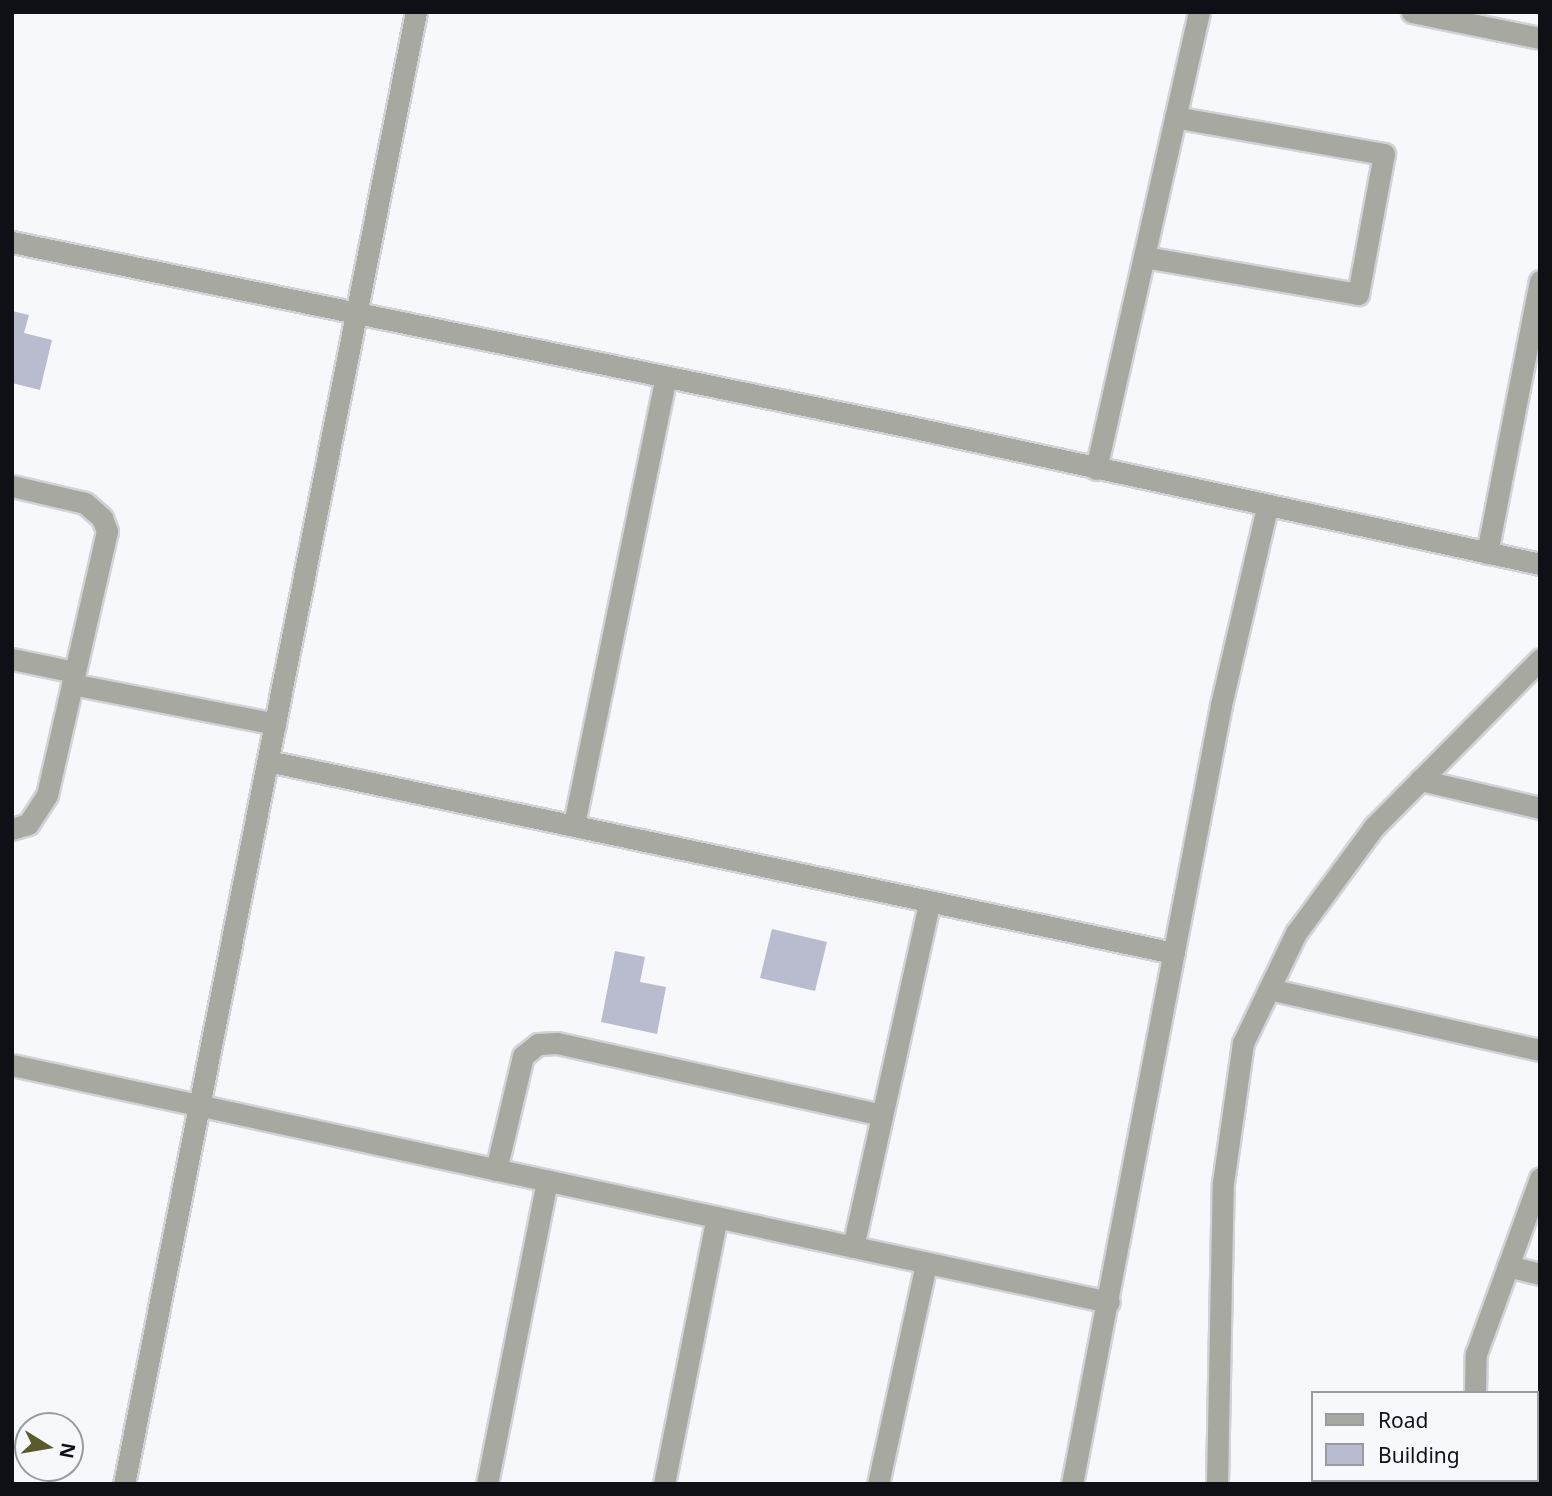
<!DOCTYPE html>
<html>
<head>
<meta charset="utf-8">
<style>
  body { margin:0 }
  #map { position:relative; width:1552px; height:1496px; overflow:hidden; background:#f7f8fc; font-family:"Noto Sans",sans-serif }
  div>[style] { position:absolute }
  .building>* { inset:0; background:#b9bbcf }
  .roads { filter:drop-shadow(2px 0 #d2d3d7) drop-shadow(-2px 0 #d2d3d7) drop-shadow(0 2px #d2d3d7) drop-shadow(0 -2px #d2d3d7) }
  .minor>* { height:21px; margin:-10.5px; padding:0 10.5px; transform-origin:10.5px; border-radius:10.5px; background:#a7a89f }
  span { translate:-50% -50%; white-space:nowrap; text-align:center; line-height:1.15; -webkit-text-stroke:5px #f7f8fc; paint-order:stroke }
  .frame { position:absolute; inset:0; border:14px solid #0f0f16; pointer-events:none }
  .legend { position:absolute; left:1311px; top:1391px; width:228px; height:91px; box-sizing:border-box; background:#f7f8fc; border:2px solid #9a9ba0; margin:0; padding:9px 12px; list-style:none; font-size:21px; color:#0f0f16 }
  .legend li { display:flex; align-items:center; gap:14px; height:35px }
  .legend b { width:35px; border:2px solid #9a9ba0 }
  .north { position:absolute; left:14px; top:1412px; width:70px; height:70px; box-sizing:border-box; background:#f7f8fc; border:2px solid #9a9ba0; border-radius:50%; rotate:101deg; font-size:19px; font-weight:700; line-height:28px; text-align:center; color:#0f0f16 }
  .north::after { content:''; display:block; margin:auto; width:24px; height:32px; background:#595c2a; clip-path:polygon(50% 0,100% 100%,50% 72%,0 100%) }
</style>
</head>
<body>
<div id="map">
  <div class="building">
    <div style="clip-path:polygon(12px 311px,29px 315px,24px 333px,52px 340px,40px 390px,12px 383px)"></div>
    <div style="clip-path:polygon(772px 929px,827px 942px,815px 991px,760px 978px)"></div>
    <div style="clip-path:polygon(615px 951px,645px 957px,640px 982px,666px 987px,657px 1034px,601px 1022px)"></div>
  </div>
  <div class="roads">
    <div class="minor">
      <div style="left:1412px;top:12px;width:131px;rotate:11.5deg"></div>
      <div style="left:12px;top:242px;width:913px;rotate:11.63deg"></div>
      <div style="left:906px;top:426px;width:649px;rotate:12.28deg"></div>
      <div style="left:1144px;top:257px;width:217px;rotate:9.8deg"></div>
      <div style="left:1358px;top:294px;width:142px;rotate:-79.5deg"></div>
      <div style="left:1384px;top:154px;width:212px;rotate:-170deg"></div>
      <div style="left:1096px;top:469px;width:468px;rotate:-77.3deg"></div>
      <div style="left:12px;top:486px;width:75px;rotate:13.1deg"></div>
      <div style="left:85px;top:503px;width:23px;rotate:41deg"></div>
      <div style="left:102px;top:518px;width:14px;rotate:69deg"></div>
      <div style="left:107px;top:531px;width:271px;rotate:102.8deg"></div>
      <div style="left:47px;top:795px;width:35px;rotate:123deg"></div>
      <div style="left:28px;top:824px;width:17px;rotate:163deg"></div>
      <div style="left:1487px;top:553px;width:277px;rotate:-79deg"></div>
      <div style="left:12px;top:659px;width:64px;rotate:11.7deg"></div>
      <div style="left:72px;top:684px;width:207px;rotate:11.1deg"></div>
      <div style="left:268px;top:761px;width:926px;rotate:11.97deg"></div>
      <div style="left:1420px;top:780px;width:123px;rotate:13.1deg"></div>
      <div style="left:574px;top:824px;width:456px;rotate:-78.4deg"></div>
      <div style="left:1269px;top:989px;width:278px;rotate:12.7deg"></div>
      <div style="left:12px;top:1065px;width:1122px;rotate:12.19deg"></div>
      <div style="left:496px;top:1170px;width:117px;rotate:-76.7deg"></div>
      <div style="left:523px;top:1056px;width:19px;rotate:-39deg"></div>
      <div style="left:538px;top:1044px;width:19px;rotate:-3deg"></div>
      <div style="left:557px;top:1043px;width:333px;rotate:12.5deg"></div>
      <div style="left:853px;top:1247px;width:354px;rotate:-77.5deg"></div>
      <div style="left:1508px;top:1266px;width:33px;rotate:14deg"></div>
      <div style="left:1475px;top:1393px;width:39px;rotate:-89deg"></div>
      <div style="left:1476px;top:1354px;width:187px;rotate:-70deg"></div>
      <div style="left:124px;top:1484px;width:1501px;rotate:-78.78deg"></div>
      <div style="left:487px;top:1484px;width:309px;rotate:-78.8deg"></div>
      <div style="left:664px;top:1484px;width:272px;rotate:-78.8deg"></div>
      <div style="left:878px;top:1484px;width:226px;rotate:-77.7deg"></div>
      <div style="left:1072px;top:1484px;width:793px;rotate:-79.17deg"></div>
      <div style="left:1221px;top:705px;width:203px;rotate:-76.9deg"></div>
      <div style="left:1217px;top:1484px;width:301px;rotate:-88.9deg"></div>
      <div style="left:1223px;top:1183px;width:141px;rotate:-81.9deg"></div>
      <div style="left:1243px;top:1043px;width:122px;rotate:-64.3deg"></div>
      <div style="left:1296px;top:933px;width:132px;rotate:-53.7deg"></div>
      <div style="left:1374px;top:827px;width:236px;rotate:-45.3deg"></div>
      <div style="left:1471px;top:1484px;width:4px;rotate:-90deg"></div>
    </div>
  </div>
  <div class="frame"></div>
  <ul class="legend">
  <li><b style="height:9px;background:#a7a89f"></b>Road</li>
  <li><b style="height:19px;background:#b9bbcf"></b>Building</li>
  </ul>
  <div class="north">N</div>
</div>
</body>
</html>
